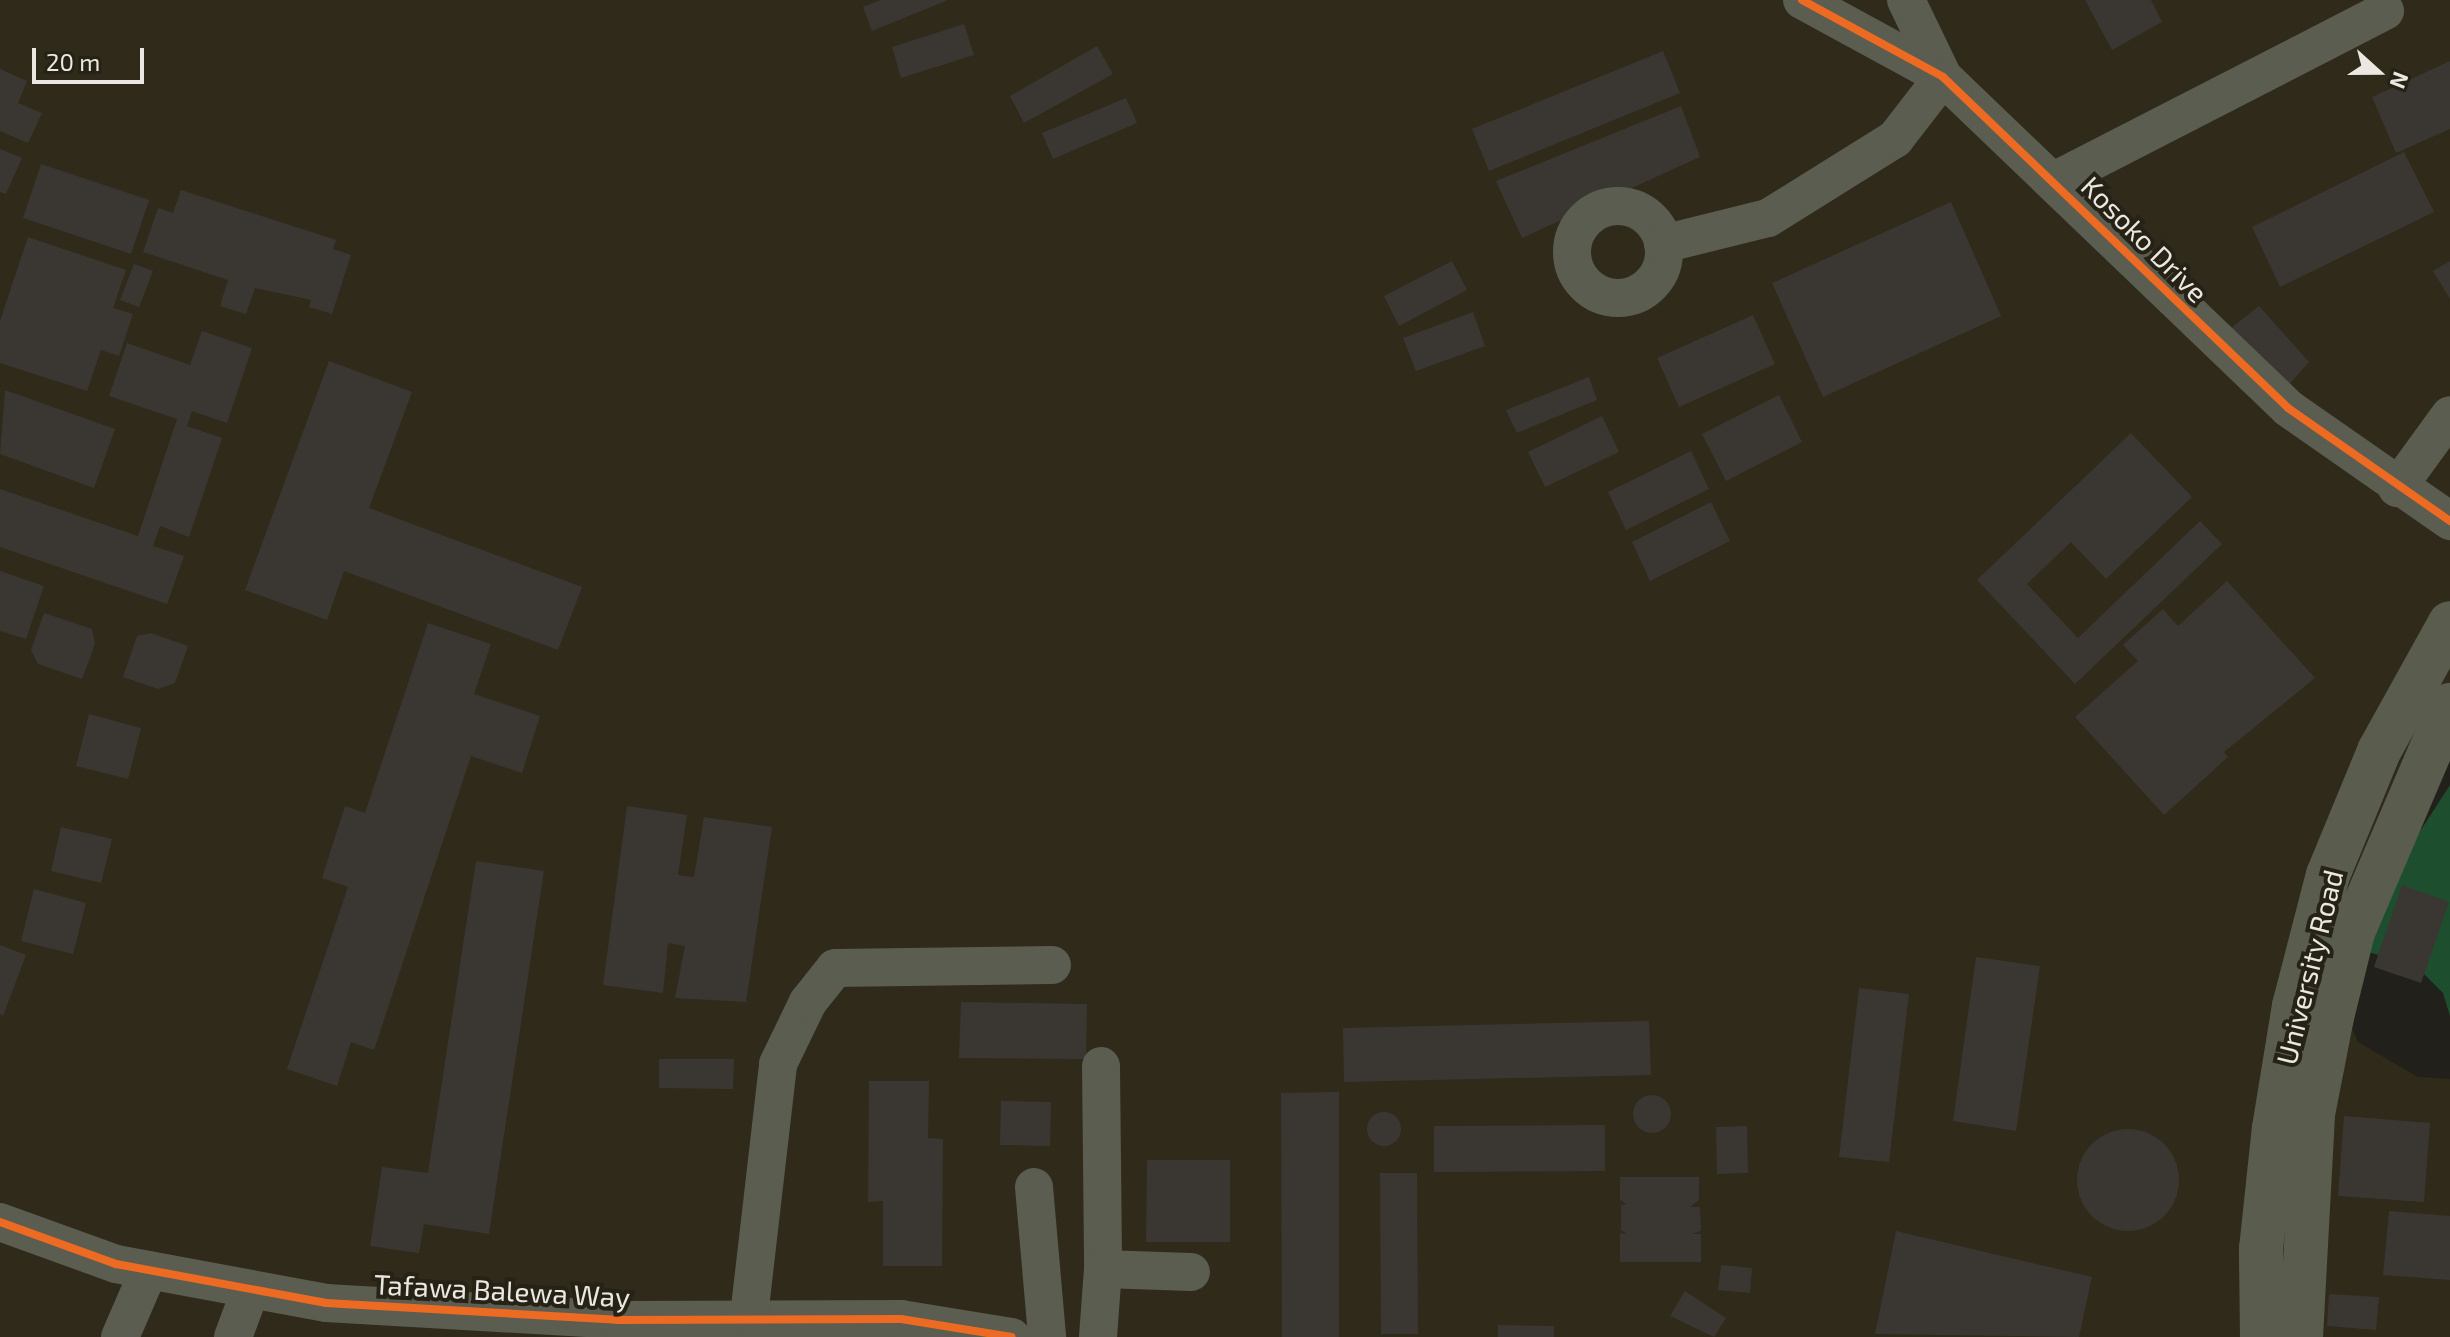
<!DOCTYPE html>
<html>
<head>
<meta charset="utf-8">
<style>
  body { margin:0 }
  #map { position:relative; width:2450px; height:1337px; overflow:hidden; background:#22201a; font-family:"Exo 2",sans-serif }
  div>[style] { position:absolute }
  .built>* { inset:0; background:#2f2a19 }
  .water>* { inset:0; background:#1d4f2f }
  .building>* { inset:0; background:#3a3733 }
  .round { border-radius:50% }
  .minor>* { height:38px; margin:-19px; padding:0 19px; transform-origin:19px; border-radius:19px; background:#5a5d50 }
  .minor>.ring { margin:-19px; padding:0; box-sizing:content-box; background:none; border:38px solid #5a5d50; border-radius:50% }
  .major>* { height:44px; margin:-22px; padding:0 22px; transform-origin:22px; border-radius:22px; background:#5a5d4e }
  .cycleway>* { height:8px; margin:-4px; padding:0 4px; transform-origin:4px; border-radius:4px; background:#ed6a23 }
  span { translate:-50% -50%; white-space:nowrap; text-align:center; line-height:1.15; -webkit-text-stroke:8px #262216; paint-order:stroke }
  .street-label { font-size:28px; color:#eae8e0 }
  .north { position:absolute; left:2338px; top:32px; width:80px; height:80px; -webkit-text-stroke:6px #262216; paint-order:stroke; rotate:111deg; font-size:22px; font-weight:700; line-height:32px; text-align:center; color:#eae8e0 }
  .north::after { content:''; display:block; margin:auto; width:28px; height:36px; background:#eae8e0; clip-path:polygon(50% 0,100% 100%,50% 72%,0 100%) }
  .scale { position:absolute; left:32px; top:48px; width:112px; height:36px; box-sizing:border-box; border:4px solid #eae8e0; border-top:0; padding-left:10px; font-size:24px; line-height:28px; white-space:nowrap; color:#eae8e0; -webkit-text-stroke:6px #262216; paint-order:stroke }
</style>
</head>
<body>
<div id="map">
  <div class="built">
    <div style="clip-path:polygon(0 0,2450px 0,2450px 733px,2324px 964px,2358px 1042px,2418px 1077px,2450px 1079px,2450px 1337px,0 1337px)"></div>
  </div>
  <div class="water">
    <div style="clip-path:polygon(2450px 785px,2450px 1016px,2443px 993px,2415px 965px,2368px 952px,2375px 901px)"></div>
  </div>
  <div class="building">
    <div style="clip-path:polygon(881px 0,948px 0,872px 31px,863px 7px)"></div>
    <div style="clip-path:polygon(2085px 0,2151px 0,2162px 22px,2112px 50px)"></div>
    <div style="clip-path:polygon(964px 24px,974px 55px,901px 78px,892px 47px)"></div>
    <div style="clip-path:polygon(1097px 46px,1113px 74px,1024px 123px,1010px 96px)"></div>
    <div style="clip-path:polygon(1663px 51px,1680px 93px,1489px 171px,1472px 129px)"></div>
    <div style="clip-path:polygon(2450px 61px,2450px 129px,2396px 153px,2372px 97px)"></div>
    <div style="clip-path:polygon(0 69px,27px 81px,18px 103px,42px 113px,28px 143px,0 131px)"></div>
    <div style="clip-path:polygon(1126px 98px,1137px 123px,1053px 159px,1042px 133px)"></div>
    <div style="clip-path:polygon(1681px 106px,1700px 157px,1522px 238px,1496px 181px)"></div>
    <div style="clip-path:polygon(0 149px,22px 158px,6px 194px,0 192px)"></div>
    <div style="clip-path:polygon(2404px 152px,2434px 212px,2280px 287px,2252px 227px)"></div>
    <div style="clip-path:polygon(41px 164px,149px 200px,131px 254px,23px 218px)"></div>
    <div style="clip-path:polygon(181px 190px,336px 240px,333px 249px,351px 255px,332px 314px,309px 307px,311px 300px,255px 288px,246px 314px,220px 306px,228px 280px,143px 252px,158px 208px,173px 213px)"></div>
    <div style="clip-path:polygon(1951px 202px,2001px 316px,1823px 397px,1772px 283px)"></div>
    <div style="clip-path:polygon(28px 237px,126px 270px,113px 308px,133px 314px,119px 356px,101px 350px,87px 391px,0 363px,0 321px)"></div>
    <div style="clip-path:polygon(1452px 261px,1467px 290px,1399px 326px,1384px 296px)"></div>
    <div style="clip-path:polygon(2450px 261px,2450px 299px,2433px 271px)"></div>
    <div style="clip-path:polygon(134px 264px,153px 271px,139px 307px,120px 300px)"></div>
    <div style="clip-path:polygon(2259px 306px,2309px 362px,2281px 394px,2221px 336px)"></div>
    <div style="clip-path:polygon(1473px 312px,1485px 346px,1416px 371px,1403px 338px)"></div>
    <div style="clip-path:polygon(1753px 315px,1775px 364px,1679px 407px,1657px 358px)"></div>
    <div style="clip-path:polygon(202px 331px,252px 348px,227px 423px,192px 411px,187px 426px,222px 438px,189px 537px,160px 526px,153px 546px,184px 556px,167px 604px,0 547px,0 489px,138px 536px,177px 419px,109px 396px,127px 343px,190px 365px)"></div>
    <div style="clip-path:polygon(329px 361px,412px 392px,369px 508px,582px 587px,558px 650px,344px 571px,327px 620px,245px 590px)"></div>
    <div style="clip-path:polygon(1589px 377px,1597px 400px,1517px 433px,1506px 410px)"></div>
    <div style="clip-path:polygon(5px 390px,115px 429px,94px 488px,0 454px)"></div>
    <div style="clip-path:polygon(1779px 395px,1802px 442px,1726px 481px,1702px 434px)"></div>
    <div style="clip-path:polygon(1602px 416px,1619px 452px,1545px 487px,1528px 452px)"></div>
    <div style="clip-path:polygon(2131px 433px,2192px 497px,2106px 579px,2071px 542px,2027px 584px,2078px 638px,2200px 521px,2222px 544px,2075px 684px,1977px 580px)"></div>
    <div style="clip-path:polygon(1691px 451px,1709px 489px,1626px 530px,1608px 492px)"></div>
    <div style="clip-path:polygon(1711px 502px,1730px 541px,1650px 581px,1632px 542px)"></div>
    <div style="clip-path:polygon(0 571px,44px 586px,26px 639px,0 631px)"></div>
    <div style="clip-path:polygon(2227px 581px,2315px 678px,2224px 752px,2228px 757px,2164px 815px,2075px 717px,2138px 661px,2123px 645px,2163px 609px,2178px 626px)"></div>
    <div style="clip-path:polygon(44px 613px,92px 629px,95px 644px,82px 679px,38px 664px,31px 650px)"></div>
    <div style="clip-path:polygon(428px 623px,491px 644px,474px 694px,540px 716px,522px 773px,471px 756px,374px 1050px,351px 1042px,337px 1086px,287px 1069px,348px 887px,322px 878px,345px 806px,365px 813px)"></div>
    <div style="clip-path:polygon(151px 633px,188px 646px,175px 683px,158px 689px,123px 677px,137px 636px)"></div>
    <div style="clip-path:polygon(89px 714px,141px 728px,128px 779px,76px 766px)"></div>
    <div style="clip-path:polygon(627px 806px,687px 815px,678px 875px,694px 877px,704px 817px,772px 827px,746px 1002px,675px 998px,685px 946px,668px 943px,663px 993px,603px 985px)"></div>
    <div style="clip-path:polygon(61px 827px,112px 839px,101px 883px,51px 871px)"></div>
    <div style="clip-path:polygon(476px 861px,544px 871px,489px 1234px,424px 1224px,419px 1253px,370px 1246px,382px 1167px,428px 1173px)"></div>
    <div style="clip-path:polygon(2402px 885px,2449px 902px,2421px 983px,2374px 967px)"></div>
    <div style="clip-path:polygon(34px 889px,86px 903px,73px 954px,21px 941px)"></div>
    <div style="clip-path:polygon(0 945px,26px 955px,3px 1016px,0 1014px)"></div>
    <div style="clip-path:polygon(1976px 957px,2040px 966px,2016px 1131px,1953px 1121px)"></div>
    <div style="clip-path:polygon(1859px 988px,1909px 994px,1889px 1162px,1839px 1157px)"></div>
    <div style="clip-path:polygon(961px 1002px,1087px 1004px,1086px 1059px,959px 1058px)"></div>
    <div style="clip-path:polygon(1649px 1021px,1651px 1075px,1344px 1082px,1343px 1028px)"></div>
    <div style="clip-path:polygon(659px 1059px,734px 1059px,733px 1089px,659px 1088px)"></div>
    <div style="clip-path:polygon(869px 1081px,929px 1081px,928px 1138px,943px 1139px,942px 1266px,883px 1266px,883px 1201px,868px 1202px)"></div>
    <div style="clip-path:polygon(1339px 1092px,1339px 1337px,1282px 1337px,1281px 1093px)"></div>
    <div class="round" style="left:1633px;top:1095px;width:38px;height:38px"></div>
    <div style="clip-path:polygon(1001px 1101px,1051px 1102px,1050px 1146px,1000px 1145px)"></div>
    <div class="round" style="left:1367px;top:1112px;width:34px;height:34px"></div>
    <div style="clip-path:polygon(2344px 1116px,2430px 1123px,2424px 1202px,2338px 1196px)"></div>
    <div style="clip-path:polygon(1605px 1125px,1605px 1171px,1434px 1172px,1434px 1126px)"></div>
    <div style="clip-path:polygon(1747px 1126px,1748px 1173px,1717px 1174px,1716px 1127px)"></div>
    <div class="round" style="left:2077px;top:1129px;width:102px;height:102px"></div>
    <div style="clip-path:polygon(1147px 1160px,1230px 1160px,1230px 1242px,1146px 1242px)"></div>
    <div style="clip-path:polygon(1380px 1173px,1417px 1173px,1418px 1334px,1381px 1334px)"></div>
    <div style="clip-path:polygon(1620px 1177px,1699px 1177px,1699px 1200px,1690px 1207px,1700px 1207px,1701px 1231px,1691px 1234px,1701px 1234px,1701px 1262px,1620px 1262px,1620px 1233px,1627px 1234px,1621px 1230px,1621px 1205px,1627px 1204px,1620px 1200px)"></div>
    <div style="clip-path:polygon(2389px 1211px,2450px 1216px,2450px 1280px,2383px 1275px)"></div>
    <div style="clip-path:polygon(1896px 1231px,2092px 1277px,2079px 1337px,1875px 1334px)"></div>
    <div style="clip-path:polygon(1721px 1265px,1752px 1268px,1750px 1293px,1718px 1290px)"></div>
    <div style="clip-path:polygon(1685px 1291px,1726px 1318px,1714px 1337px,1670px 1316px)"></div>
    <div style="clip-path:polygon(2329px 1294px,2379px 1297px,2376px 1330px,2327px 1326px)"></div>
    <div style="clip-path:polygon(1498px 1325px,1554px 1326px,1554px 1337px,1498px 1337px)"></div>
  </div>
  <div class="minor">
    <div style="left:1802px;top:0;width:161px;rotate:28.6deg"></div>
    <div style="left:1943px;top:77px;width:478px;rotate:43.8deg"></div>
    <div style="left:2288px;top:408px;width:198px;rotate:34.9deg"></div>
    <div style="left:1906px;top:0;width:85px;rotate:64.3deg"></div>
    <div style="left:2056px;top:180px;width:370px;rotate:-27.2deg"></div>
    <div class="ring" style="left:1572px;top:206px;width:54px;height:54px"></div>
    <div style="left:1663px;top:244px;width:108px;rotate:-13.9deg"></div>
    <div style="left:1768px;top:218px;width:150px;rotate:-31.9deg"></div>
    <div style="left:1895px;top:139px;width:78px;rotate:-52.3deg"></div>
    <div style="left:2397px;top:488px;width:90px;rotate:-54deg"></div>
    <div style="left:1101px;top:1066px;width:203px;rotate:89.4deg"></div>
    <div style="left:1034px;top:1187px;width:151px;rotate:85deg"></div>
    <div style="left:0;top:1222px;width:123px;rotate:19.9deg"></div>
    <div style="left:116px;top:1264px;width:214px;rotate:10.5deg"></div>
    <div style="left:326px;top:1303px;width:291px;rotate:3.3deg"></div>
    <div style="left:617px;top:1320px;width:284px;rotate:-0.2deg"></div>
    <div style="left:901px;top:1319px;width:112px;rotate:9.2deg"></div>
    <div style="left:749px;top:1316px;width:254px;rotate:-83.4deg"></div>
    <div style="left:778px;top:1064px;width:69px;rotate:-64.2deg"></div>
    <div style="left:808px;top:1002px;width:43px;rotate:-51.5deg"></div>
    <div style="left:835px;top:968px;width:217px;rotate:-0.8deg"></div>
    <div style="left:120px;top:1337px;width:73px;rotate:-66.6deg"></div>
    <div style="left:233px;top:1337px;width:46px;rotate:-69.6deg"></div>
    <div style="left:1098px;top:1337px;width:68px;rotate:-85.8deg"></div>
    <div style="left:1103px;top:1269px;width:88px;rotate:2deg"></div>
  </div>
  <div class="major">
    <div style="left:2262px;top:1337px;width:88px;rotate:-90.7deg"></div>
    <div style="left:2261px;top:1249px;width:122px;rotate:-83.9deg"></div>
    <div style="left:2274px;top:1128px;width:124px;rotate:-80.7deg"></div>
    <div style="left:2294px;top:1006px;width:135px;rotate:-75.5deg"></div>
    <div style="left:2328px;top:875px;width:134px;rotate:-67.6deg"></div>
    <div style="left:2379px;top:751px;width:146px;rotate:-61deg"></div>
    <div style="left:2301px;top:1337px;width:223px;rotate:-86.9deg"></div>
    <div style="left:2313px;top:1114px;width:99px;rotate:-78.9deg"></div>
    <div style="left:2332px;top:1017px;width:88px;rotate:-76.1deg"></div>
    <div style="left:2353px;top:932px;width:247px;rotate:-66.9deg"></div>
  </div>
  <div class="cycleway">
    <div style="left:1802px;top:0;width:161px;rotate:28.6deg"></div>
    <div style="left:1943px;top:77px;width:478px;rotate:43.8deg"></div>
    <div style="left:2288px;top:408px;width:198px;rotate:34.9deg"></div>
    <div style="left:0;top:1222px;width:123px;rotate:19.9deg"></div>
    <div style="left:116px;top:1264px;width:214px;rotate:10.5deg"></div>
    <div style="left:326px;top:1303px;width:291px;rotate:3.3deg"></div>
    <div style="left:617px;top:1320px;width:284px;rotate:-0.2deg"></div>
    <div style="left:901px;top:1319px;width:112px;rotate:9.2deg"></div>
  </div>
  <div class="street-label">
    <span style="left:2145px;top:239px;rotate:45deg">Kosoko Drive</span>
    <span style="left:2309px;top:967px;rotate:-76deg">University Road</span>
    <span style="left:502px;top:1290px;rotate:3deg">Tafawa Balewa Way</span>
  </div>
  <div class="north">N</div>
  <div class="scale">20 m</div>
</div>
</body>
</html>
